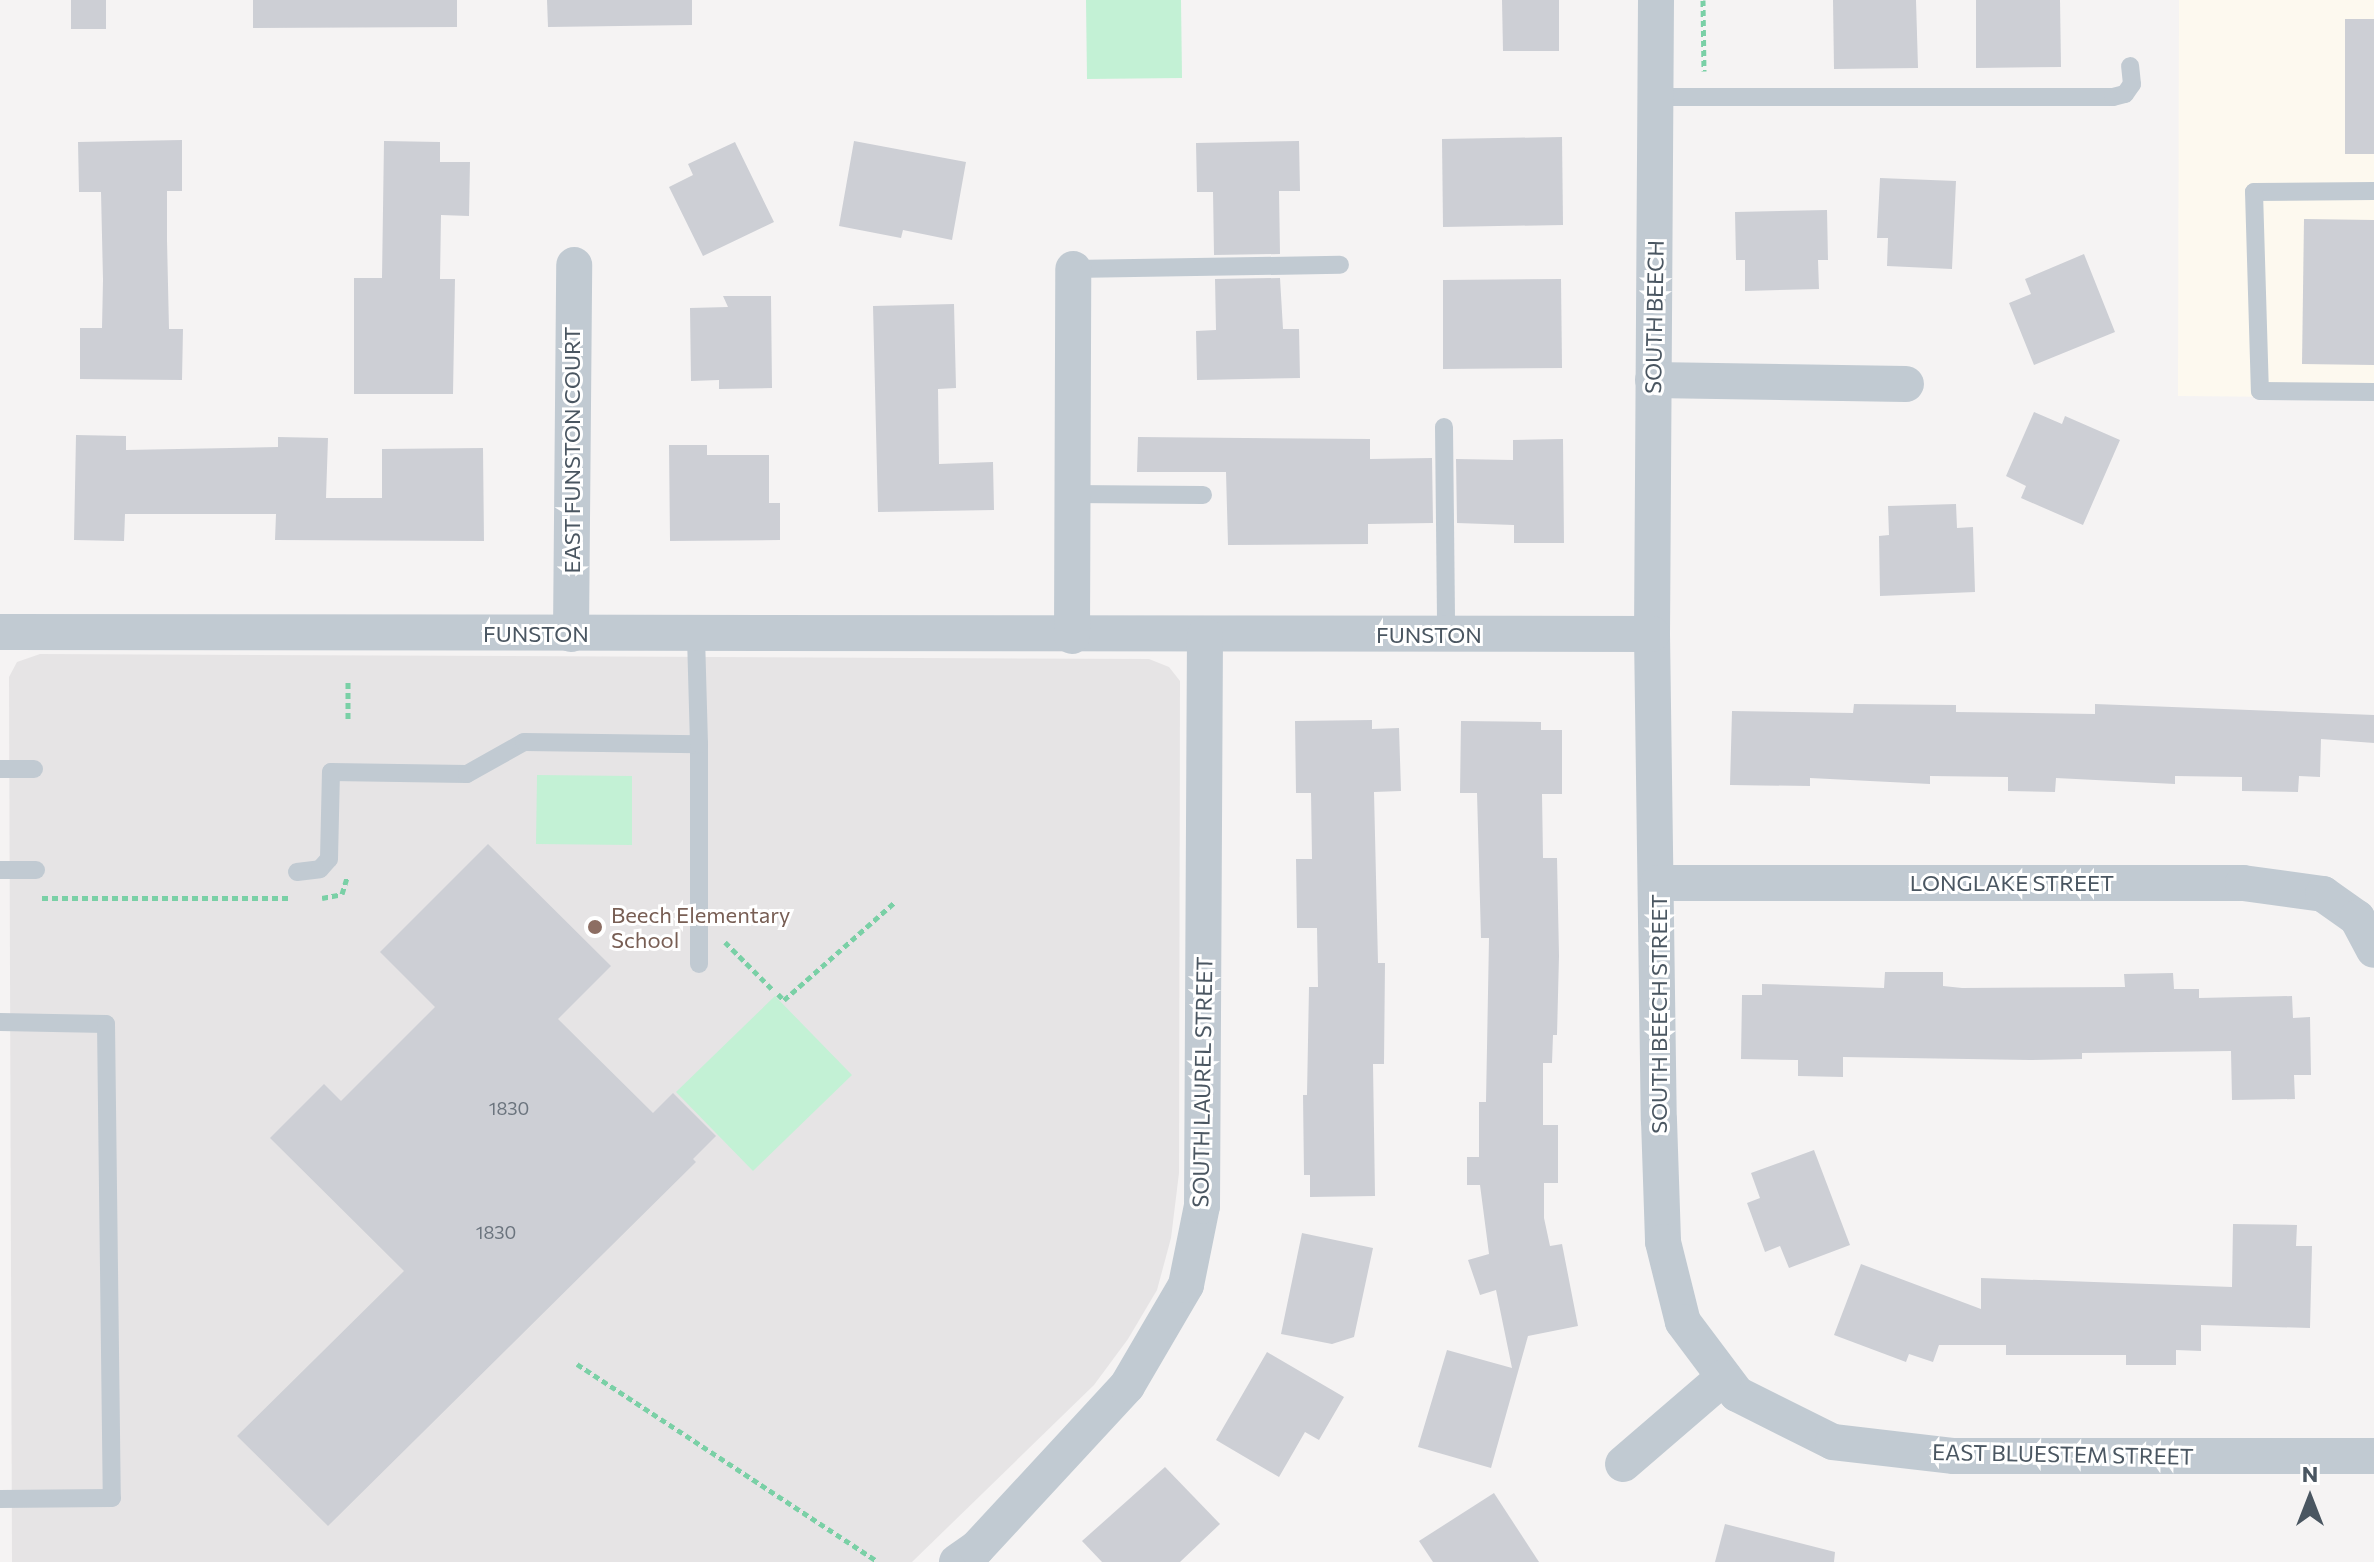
<!DOCTYPE html>
<html>
<head>
<meta charset="utf-8">
<style>
  body { margin:0 }
  #map { position:relative; width:2374px; height:1562px; overflow:hidden; background:#f5f3f3; font-family:Commissioner,sans-serif }
  div>[style] { position:absolute }
  .commercial>* { inset:0; background:#fdf9ef }
  .education>* { inset:0; background:#e6e4e5 }
  .green>* { inset:0; background:#c3f1d5 }
  .building>* { inset:0; background:#cdcfd5 }
  .path>* { height:5px; margin-top:-2.5px; transform-origin:0; background:repeating-linear-gradient(90deg,#7ad0a6 0 6px,transparent 0 10px) }
  .lane>* { height:18px; margin:-9px; padding:0 9px; transform-origin:9px; border-radius:9px; background:#c1cad2 }
  .street>* { height:36px; margin:-18px; padding:0 18px; transform-origin:18px; border-radius:18px; background:#c1cad2 }
  .dots>* { width:22px; height:22px; translate:-50% -50%; box-sizing:border-box; border:4px solid #fff; border-radius:50% }
  span { translate:-50% -50%; white-space:nowrap; text-align:center; line-height:1.15; -webkit-text-stroke:6px #fff; paint-order:stroke }
  .number-label { font-size:18px; color:#6b747e }
  .number-label span { -webkit-text-stroke-width:0 }
  .street-label { font-size:22px; color:#4a5661 }
  .education-label { font-size:22px; color:#785e54 }
  .left { translate:0 -50%; text-align:left }
  .north { position:absolute; left:2270px; top:1458px; width:80px; height:80px; -webkit-text-stroke:6px #fff; paint-order:stroke; rotate:0deg; font-size:22px; font-weight:700; line-height:32px; text-align:center; color:#4a5661 }
  .north::after { content:''; display:block; margin:auto; width:28px; height:36px; background:#4a5661; clip-path:polygon(50% 0,100% 100%,50% 72%,0 100%) }
</style>
</head>
<body>
<div id="map">
  <div class="commercial">
    <div style="clip-path:polygon(2179px 0,2374px 0,2374px 398px,2178px 396px)"></div>
  </div>
  <div class="education">
    <div style="clip-path:polygon(40px 654px,1149px 659px,1169px 667px,1180px 681px,1179px 1173px,1171px 1238px,1157px 1290px,1128px 1339px,1094px 1385px,912px 1562px,12px 1562px,9px 677px,17px 662px)"></div>
  </div>
  <div class="green">
    <div style="clip-path:polygon(1086px 0,1181px 0,1182px 78px,1087px 79px)"></div>
    <div style="clip-path:polygon(537px 775px,632px 776px,632px 845px,536px 844px)"></div>
    <div style="clip-path:polygon(775px 996px,852px 1075px,753px 1171px,676px 1092px)"></div>
  </div>
  <div class="building">
    <div style="clip-path:polygon(71px 0,106px 0,106px 29px,71px 29px)"></div>
    <div style="clip-path:polygon(253px 0,457px 0,457px 27px,253px 28px)"></div>
    <div style="clip-path:polygon(547px 0,692px 0,692px 25px,548px 27px)"></div>
    <div style="clip-path:polygon(1502px 0,1559px 0,1559px 51px,1503px 51px)"></div>
    <div style="clip-path:polygon(1833px 0,1916px 0,1918px 68px,1834px 69px)"></div>
    <div style="clip-path:polygon(1976px 0,2060px 0,2061px 67px,1976px 68px)"></div>
    <div style="clip-path:polygon(2345px 19px,2374px 19px,2374px 154px,2345px 154px)"></div>
    <div style="clip-path:polygon(1562px 137px,1563px 225px,1443px 227px,1442px 139px)"></div>
    <div style="clip-path:polygon(182px 140px,182px 191px,167px 191px,167px 240px,169px 329px,183px 329px,182px 380px,80px 379px,80px 328px,102px 328px,103px 280px,101px 192px,79px 192px,78px 142px)"></div>
    <div style="clip-path:polygon(384px 141px,440px 142px,440px 162px,470px 162px,469px 216px,441px 215px,440px 279px,455px 279px,453px 394px,354px 394px,354px 278px,382px 278px)"></div>
    <div style="clip-path:polygon(854px 141px,966px 162px,952px 240px,903px 230px,901px 238px,839px 226px)"></div>
    <div style="clip-path:polygon(1299px 141px,1300px 191px,1279px 191px,1280px 254px,1214px 255px,1213px 192px,1197px 192px,1196px 143px)"></div>
    <div style="clip-path:polygon(735px 142px,774px 222px,703px 256px,669px 187px,693px 175px,688px 164px)"></div>
    <div style="clip-path:polygon(1880px 178px,1956px 181px,1952px 269px,1887px 266px,1888px 238px,1877px 238px)"></div>
    <div style="clip-path:polygon(1827px 210px,1828px 260px,1818px 260px,1819px 289px,1745px 291px,1745px 260px,1736px 260px,1735px 212px)"></div>
    <div style="clip-path:polygon(2304px 219px,2374px 220px,2374px 365px,2302px 364px)"></div>
    <div style="clip-path:polygon(2084px 254px,2115px 332px,2034px 365px,2009px 303px,2031px 294px,2025px 279px)"></div>
    <div style="clip-path:polygon(1280px 278px,1283px 329px,1299px 329px,1300px 378px,1197px 380px,1196px 331px,1216px 330px,1215px 279px)"></div>
    <div style="clip-path:polygon(1561px 279px,1562px 368px,1443px 369px,1443px 280px)"></div>
    <div style="clip-path:polygon(723px 296px,771px 296px,772px 388px,719px 389px,719px 380px,691px 381px,690px 308px,728px 307px)"></div>
    <div style="clip-path:polygon(954px 304px,956px 388px,938px 389px,939px 464px,993px 462px,994px 510px,878px 512px,873px 306px)"></div>
    <div style="clip-path:polygon(2034px 412px,2062px 424px,2065px 416px,2120px 440px,2083px 525px,2021px 498px,2026px 486px,2006px 476px)"></div>
    <div style="clip-path:polygon(76px 435px,126px 436px,126px 450px,278px 447px,278px 437px,328px 438px,326px 498px,382px 498px,382px 449px,483px 448px,484px 541px,275px 540px,276px 514px,125px 514px,124px 541px,74px 540px)"></div>
    <div style="clip-path:polygon(1138px 437px,1370px 439px,1370px 459px,1432px 458px,1433px 523px,1368px 524px,1368px 544px,1228px 545px,1226px 472px,1137px 472px)"></div>
    <div style="clip-path:polygon(1563px 439px,1564px 543px,1514px 543px,1514px 525px,1457px 523px,1456px 459px,1513px 460px,1513px 440px)"></div>
    <div style="clip-path:polygon(669px 445px,707px 445px,707px 455px,769px 455px,769px 503px,780px 503px,780px 540px,670px 541px)"></div>
    <div style="clip-path:polygon(1956px 504px,1957px 528px,1973px 527px,1975px 592px,1880px 596px,1879px 536px,1889px 535px,1888px 506px)"></div>
    <div style="clip-path:polygon(1854px 704px,1956px 705px,1956px 712px,2095px 714px,2095px 704px,2374px 715px,2374px 743px,2321px 739px,2320px 777px,2299px 776px,2298px 792px,2242px 791px,2242px 777px,2175px 776px,2175px 784px,2056px 778px,2055px 792px,2008px 791px,2008px 777px,1930px 776px,1930px 784px,1810px 778px,1810px 786px,1730px 785px,1732px 711px,1853px 713px)"></div>
    <div style="clip-path:polygon(1372px 720px,1372px 729px,1399px 728px,1401px 791px,1374px 792px,1378px 963px,1385px 963px,1384px 1064px,1373px 1064px,1375px 1196px,1310px 1197px,1310px 1175px,1304px 1175px,1303px 1095px,1307px 1095px,1309px 987px,1318px 987px,1317px 928px,1297px 928px,1296px 859px,1312px 859px,1311px 793px,1296px 793px,1295px 721px)"></div>
    <div style="clip-path:polygon(1461px 721px,1541px 722px,1541px 730px,1562px 730px,1562px 794px,1542px 794px,1543px 858px,1557px 858px,1559px 956px,1557px 1035px,1553px 1035px,1552px 1063px,1543px 1063px,1543px 1125px,1558px 1125px,1558px 1183px,1544px 1183px,1544px 1218px,1550px 1246px,1562px 1244px,1578px 1326px,1528px 1336px,1491px 1468px,1418px 1447px,1447px 1350px,1512px 1368px,1496px 1290px,1480px 1295px,1468px 1260px,1489px 1254px,1480px 1185px,1467px 1185px,1467px 1157px,1479px 1157px,1479px 1102px,1486px 1102px,1489px 938px,1481px 938px,1477px 793px,1460px 793px)"></div>
    <div style="clip-path:polygon(488px 844px,611px 966px,558px 1019px,653px 1113px,673px 1093px,716px 1136px,693px 1159px,696px 1162px,328px 1526px,237px 1436px,404px 1271px,270px 1138px,324px 1084px,341px 1101px,435px 1007px,380px 952px)"></div>
    <div style="clip-path:polygon(1885px 972px,1943px 972px,1943px 986px,1962px 988px,2125px 987px,2124px 974px,2173px 973px,2174px 989px,2199px 989px,2199px 998px,2292px 996px,2293px 1018px,2310px 1017px,2311px 1075px,2294px 1075px,2295px 1099px,2232px 1100px,2231px 1051px,2082px 1053px,2082px 1059px,2030px 1060px,1843px 1057px,1843px 1077px,1798px 1076px,1798px 1060px,1741px 1059px,1742px 995px,1762px 995px,1762px 984px,1884px 988px)"></div>
    <div style="clip-path:polygon(1814px 1150px,1850px 1245px,1789px 1268px,1780px 1246px,1765px 1252px,1747px 1203px,1760px 1198px,1751px 1173px)"></div>
    <div style="clip-path:polygon(2233px 1224px,2297px 1225px,2296px 1246px,2312px 1246px,2310px 1328px,2201px 1325px,2201px 1351px,2176px 1350px,2176px 1365px,2126px 1365px,2126px 1355px,2006px 1355px,2006px 1345px,1939px 1345px,1933px 1362px,1909px 1354px,1906px 1362px,1834px 1335px,1861px 1264px,1981px 1309px,1981px 1278px,2232px 1287px)"></div>
    <div style="clip-path:polygon(1302px 1233px,1373px 1248px,1354px 1337px,1332px 1344px,1281px 1334px)"></div>
    <div style="clip-path:polygon(1267px 1352px,1344px 1397px,1319px 1440px,1305px 1432px,1279px 1477px,1216px 1440px)"></div>
    <div style="clip-path:polygon(1165px 1467px,1220px 1524px,1180px 1562px,1102px 1562px,1082px 1541px)"></div>
    <div style="clip-path:polygon(1494px 1493px,1539px 1562px,1433px 1562px,1419px 1541px)"></div>
    <div style="clip-path:polygon(1725px 1524px,1835px 1552px,1834px 1562px,1715px 1562px)"></div>
  </div>
  <div class="path">
    <div style="left:1703px;top:0;width:71px;rotate:89.2deg"></div>
    <div style="left:348px;top:682px;width:37px;rotate:90deg"></div>
    <div style="left:42px;top:898px;width:246px"></div>
    <div style="left:322px;top:898px;width:20px;rotate:-11deg"></div>
    <div style="left:342px;top:894px;width:17px;rotate:-73deg"></div>
    <div style="left:725px;top:942px;width:66px;rotate:45deg"></div>
    <div style="left:778px;top:994px;width:8px;rotate:45deg"></div>
    <div style="left:784px;top:1000px;width:149px;rotate:-41.5deg"></div>
    <div style="left:577px;top:1364px;width:359px;rotate:33.3deg"></div>
  </div>
  <div class="lane">
    <div style="left:1656px;top:97px;width:457px"></div>
    <div style="left:2113px;top:97px;width:12px;rotate:-14deg"></div>
    <div style="left:2125px;top:94px;width:12px;rotate:-55deg"></div>
    <div style="left:2132px;top:84px;width:18px;rotate:-96deg"></div>
    <div style="left:2374px;top:191px;width:120px;rotate:179.5deg"></div>
    <div style="left:2254px;top:192px;width:199px;rotate:88.3deg"></div>
    <div style="left:2260px;top:391px;width:114px;rotate:0.5deg"></div>
    <div style="left:1073px;top:269px;width:267px;rotate:-0.9deg"></div>
    <div style="left:1444px;top:427px;width:208px;rotate:89.4deg"></div>
    <div style="left:1072px;top:494px;width:131px;rotate:0.4deg"></div>
    <div style="left:699px;top:744px;width:220px;rotate:90deg"></div>
    <div style="left:0;top:769px;width:34px"></div>
    <div style="left:0;top:870px;width:36px"></div>
    <div style="left:297px;top:872px;width:23px;rotate:-7deg"></div>
    <div style="left:320px;top:869px;width:13px;rotate:-48deg"></div>
    <div style="left:329px;top:859px;width:87px;rotate:-88.7deg"></div>
    <div style="left:331px;top:772px;width:136px;rotate:0.8deg"></div>
    <div style="left:467px;top:774px;width:65px;rotate:-29.3deg"></div>
    <div style="left:524px;top:742px;width:175px;rotate:0.7deg"></div>
    <div style="left:699px;top:744px;width:109px;rotate:-91.6deg"></div>
    <div style="left:0;top:1022px;width:106px;rotate:1.1deg"></div>
    <div style="left:106px;top:1024px;width:474px;rotate:89.3deg"></div>
    <div style="left:112px;top:1498px;width:112px;rotate:179.5deg"></div>
  </div>
  <div class="street">
    <div style="left:1656px;top:0;width:634px;rotate:90.36deg"></div>
    <div style="left:1652px;top:634px;width:486px;rotate:89.2deg"></div>
    <div style="left:1659px;top:1120px;width:122px;rotate:88.1deg"></div>
    <div style="left:1663px;top:1242px;width:82px;rotate:76deg"></div>
    <div style="left:1683px;top:1322px;width:90px;rotate:53.1deg"></div>
    <div style="left:1737px;top:1394px;width:107px;rotate:26.6deg"></div>
    <div style="left:1833px;top:1442px;width:122px;rotate:6.6deg"></div>
    <div style="left:1954px;top:1456px;width:420px"></div>
    <div style="left:1653px;top:380px;width:253px;rotate:0.9deg"></div>
    <div style="left:0;top:632px;width:1652px;rotate:0.07deg"></div>
    <div style="left:571px;top:634px;width:369px;rotate:-89.5deg"></div>
    <div style="left:1072px;top:636px;width:367px;rotate:-89.8deg"></div>
    <div style="left:1658px;top:883px;width:585px"></div>
    <div style="left:2243px;top:883px;width:81px;rotate:7.8deg"></div>
    <div style="left:2323px;top:894px;width:42px;rotate:35.2deg"></div>
    <div style="left:2357px;top:918px;width:36px;rotate:62deg"></div>
    <div style="left:1623px;top:1464px;width:133px;rotate:-40.7deg"></div>
    <div style="left:957px;top:1562px;width:24px;rotate:-35deg"></div>
    <div style="left:977px;top:1548px;width:221px;rotate:-47.2deg"></div>
    <div style="left:1127px;top:1386px;width:117px;rotate:-59.7deg"></div>
    <div style="left:1186px;top:1285px;width:81px;rotate:-78.6deg"></div>
    <div style="left:1202px;top:1206px;width:571px;rotate:-89.7deg"></div>
  </div>
  <div class="dots">
    <div style="left:595px;top:927px;background:#8d6e63"></div>
  </div>
  <div class="number-label">
    <span style="left:509px;top:1108px">1830</span>
    <span style="left:496px;top:1232px">1830</span>
  </div>
  <div class="street-label">
    <span style="left:1654px;top:317px;rotate:-89deg">SOUTH BEECH</span>
    <span style="left:572px;top:450px;rotate:-90deg">EAST FUNSTON COURT</span>
    <span style="left:536px;top:634px">FUNSTON</span>
    <span style="left:1429px;top:635px">FUNSTON</span>
    <span style="left:2012px;top:883px">LONGLAKE STREET</span>
    <span style="left:1659px;top:1014px;rotate:-90deg">SOUTH BEECH STREET</span>
    <span style="left:1202px;top:1082px;rotate:-89deg">SOUTH LAUREL STREET</span>
    <span style="left:2063px;top:1454px;rotate:1deg">EAST BLUESTEM STREET</span>
  </div>
  <div class="education-label">
    <span class="left" style="left:611px;top:927px">Beech Elementary<br>School</span>
  </div>
  <div class="north">N</div>
</div>
</body>
</html>
